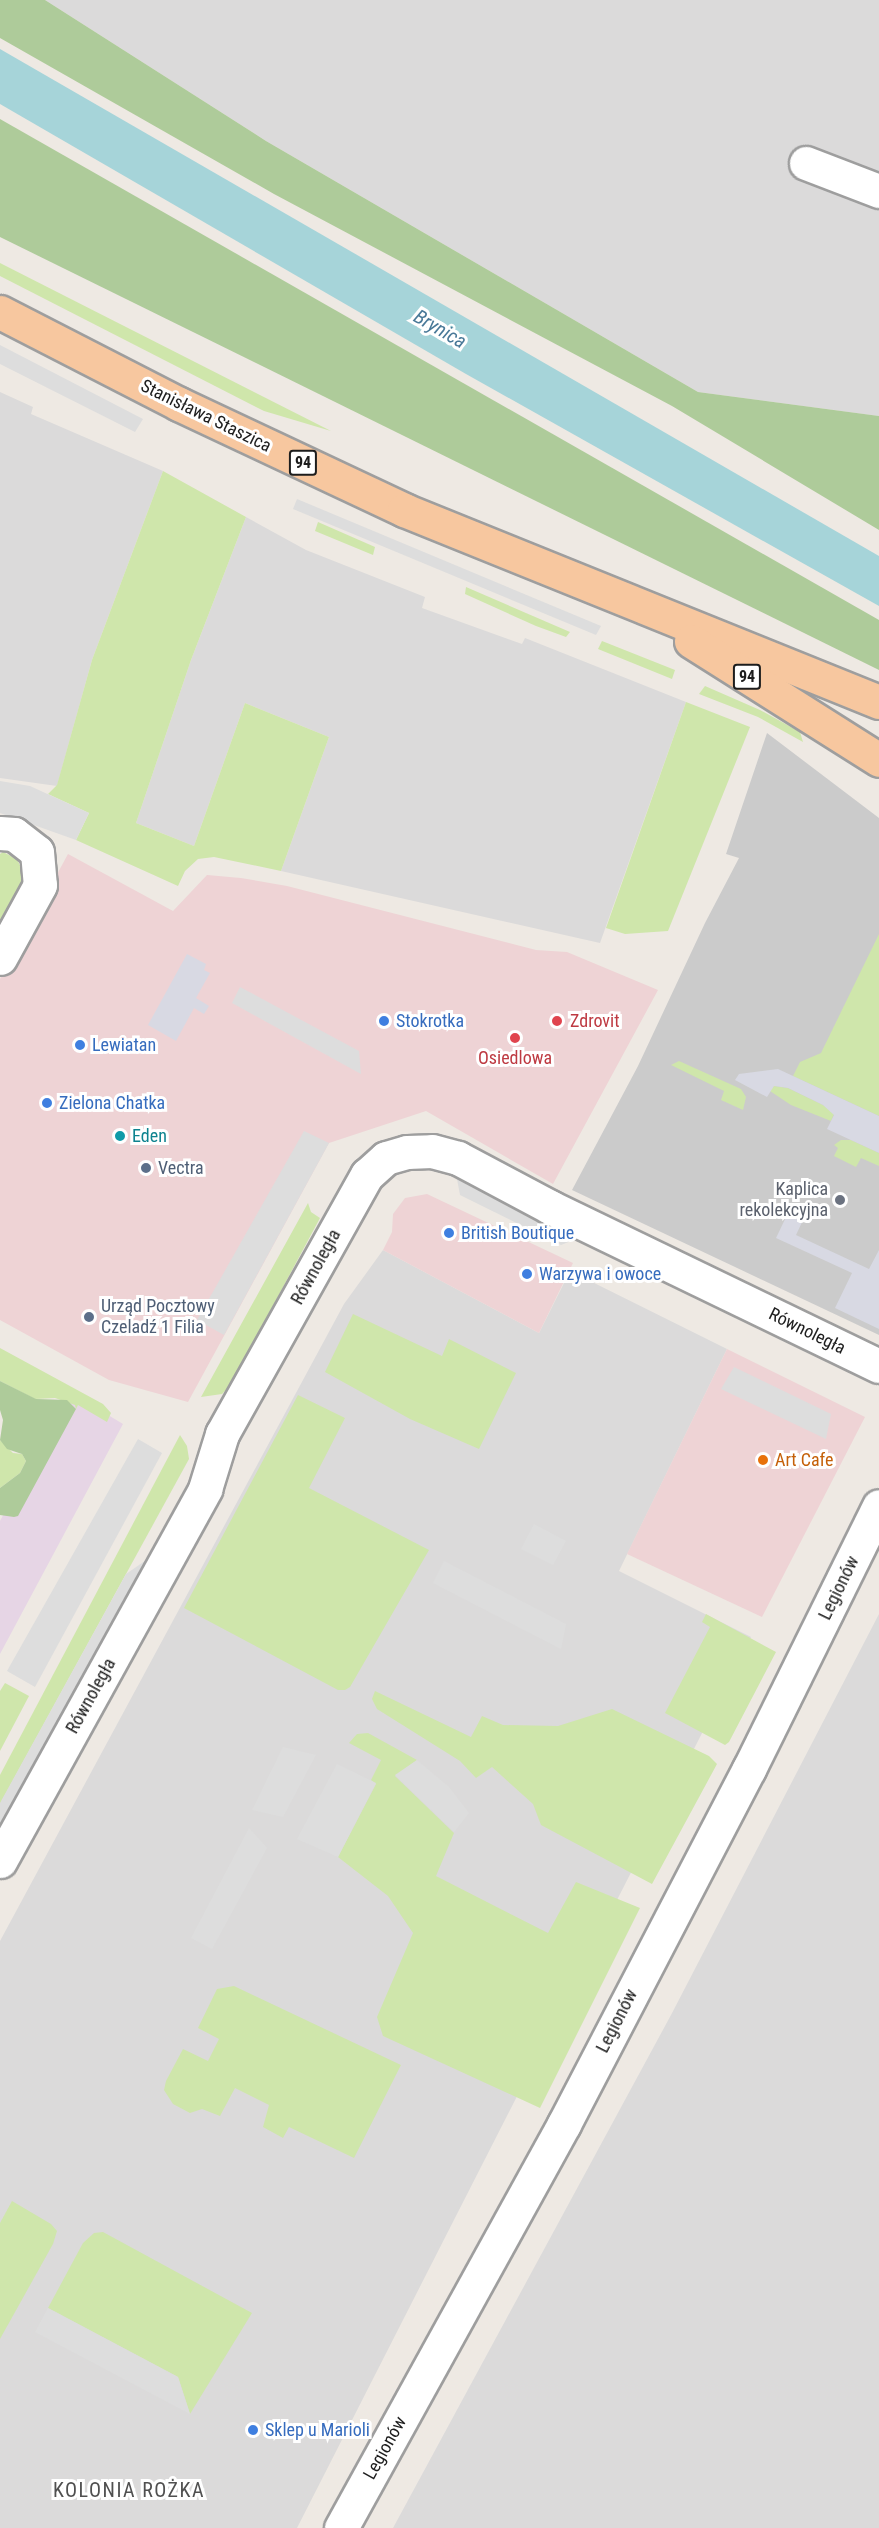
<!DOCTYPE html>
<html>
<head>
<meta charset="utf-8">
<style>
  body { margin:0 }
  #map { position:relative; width:879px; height:2528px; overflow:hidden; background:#eee9e3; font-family:"Roboto Condensed",sans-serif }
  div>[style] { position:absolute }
  .residential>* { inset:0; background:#dbdada }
  .commercial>* { inset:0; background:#eed3d5 }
  .industrial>* { inset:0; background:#e6d5e5 }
  .religious>* { inset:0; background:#cbcbcb }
  .grass>* { inset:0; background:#cfe6ab }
  .forest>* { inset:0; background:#aecb9a }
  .parking>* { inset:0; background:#ddd }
  .plaza>* { inset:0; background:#d8d9e3 }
  .water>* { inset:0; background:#a6d4d9 }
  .roads { filter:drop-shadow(2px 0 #9e9e9e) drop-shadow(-2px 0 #9e9e9e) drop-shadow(0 2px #9e9e9e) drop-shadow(0 -2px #9e9e9e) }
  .minor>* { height:33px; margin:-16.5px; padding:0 16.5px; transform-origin:16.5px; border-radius:16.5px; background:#fff }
  .major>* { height:33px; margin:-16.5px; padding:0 16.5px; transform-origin:16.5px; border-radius:16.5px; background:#f7c79f }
  .dots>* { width:16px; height:16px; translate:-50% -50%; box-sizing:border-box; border:3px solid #fff; border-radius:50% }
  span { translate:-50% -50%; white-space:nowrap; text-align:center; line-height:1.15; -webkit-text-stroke:6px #fff; paint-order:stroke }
  .shield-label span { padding:2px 4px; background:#fff; border:2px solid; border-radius:4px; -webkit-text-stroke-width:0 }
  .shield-label { font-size:16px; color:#1d1d1d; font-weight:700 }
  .street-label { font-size:18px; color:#1d1d1d }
  .shop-label { font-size:18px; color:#366cbe }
  .left { translate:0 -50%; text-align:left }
  .health-label { font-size:18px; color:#be3a42 }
  .culture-label { font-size:18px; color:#0d838f }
  .service-label { font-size:18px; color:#4e5e75 }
  .worship-label { font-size:18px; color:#5b616d }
  .right { translate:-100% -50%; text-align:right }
  .food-label { font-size:18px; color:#c56008 }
  .water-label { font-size:20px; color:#497998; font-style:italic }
  .neighbourhood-label { font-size:20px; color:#505050; letter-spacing:1.5px }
</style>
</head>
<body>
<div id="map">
  <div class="residential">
    <div style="clip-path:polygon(45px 0,879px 0,879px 416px,698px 392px,266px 141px)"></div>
    <div style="clip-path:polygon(0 392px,33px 407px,31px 414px,163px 471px,92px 660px,57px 786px,0 778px)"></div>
    <div style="clip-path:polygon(246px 517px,306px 550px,425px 597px,422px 608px,522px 644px,525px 638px,686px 702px,600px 943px,281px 871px,329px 737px,245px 703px,194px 846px,136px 823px,191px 660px)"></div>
    <div style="clip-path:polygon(383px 1250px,539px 1333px,570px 1271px,727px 1349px,619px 1571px,751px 1637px,297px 2528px,0 2528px,0 1941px,344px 1304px)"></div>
    <div style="clip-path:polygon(879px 1614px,879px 2528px,393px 2528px,671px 2015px)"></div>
  </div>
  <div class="commercial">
    <div style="clip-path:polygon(68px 854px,173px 911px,207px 875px,241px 878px,287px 886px,536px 950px,567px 952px,658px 990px,553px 1184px,426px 1111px,329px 1143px,188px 1402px,109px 1380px,0 1320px,0 979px)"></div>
    <div style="clip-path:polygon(427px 1194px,573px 1263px,539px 1333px,383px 1250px,392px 1232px,393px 1214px,405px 1198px)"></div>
    <div style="clip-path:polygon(727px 1349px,865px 1417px,762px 1617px,627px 1554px)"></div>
  </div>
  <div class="industrial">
    <div style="clip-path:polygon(68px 1391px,123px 1424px,0 1654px,0 1521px)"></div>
  </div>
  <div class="religious">
    <div style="clip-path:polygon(767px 733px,879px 818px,879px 1335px,572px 1190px,638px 1066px,705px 923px,739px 858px,726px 854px)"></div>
  </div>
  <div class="grass">
    <div style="clip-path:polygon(0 263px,331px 431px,264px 411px,0 276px)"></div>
    <div style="clip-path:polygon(163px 471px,246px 517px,191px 660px,136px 823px,194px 846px,245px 703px,329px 737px,281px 871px,214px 857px,198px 859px,185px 871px,178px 886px,76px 840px,89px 813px,48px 794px,57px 785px,92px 660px)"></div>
    <div style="clip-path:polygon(318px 522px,375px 547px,373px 555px,315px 531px)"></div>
    <div style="clip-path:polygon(466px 587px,570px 632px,566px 637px,536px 626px,465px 594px)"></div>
    <div style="clip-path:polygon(602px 641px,675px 670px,672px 679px,598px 649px)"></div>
    <div style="clip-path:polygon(705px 686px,760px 710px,800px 732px,803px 742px,758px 717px,699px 694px)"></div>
    <div style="clip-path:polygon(686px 702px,750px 727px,668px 931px,625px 934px,606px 928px)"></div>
    <div style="clip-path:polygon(3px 852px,17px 859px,24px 874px,25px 888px,0 933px,0 854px)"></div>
    <div style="clip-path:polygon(879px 934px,879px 1116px,793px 1076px,800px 1062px,821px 1053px)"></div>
    <div style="clip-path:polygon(679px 1061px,741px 1089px,746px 1097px,743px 1110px,721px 1100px,724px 1091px,671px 1065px)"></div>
    <div style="clip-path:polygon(774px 1086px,788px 1088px,823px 1105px,834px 1114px,831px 1121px,791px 1105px,770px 1091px)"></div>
    <div style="clip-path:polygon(841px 1140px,851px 1140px,879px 1153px,879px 1166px,861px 1158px,856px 1167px,834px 1156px,838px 1148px,834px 1145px)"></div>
    <div style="clip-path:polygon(308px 1203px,311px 1212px,320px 1218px,230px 1386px,222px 1394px,201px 1397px)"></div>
    <div style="clip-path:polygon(353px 1314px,442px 1356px,449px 1339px,516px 1373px,479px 1449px,410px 1419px,325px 1372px)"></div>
    <div style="clip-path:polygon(0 1348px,103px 1404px,111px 1413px,107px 1422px,78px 1405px,76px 1409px,75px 1405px,55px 1398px,35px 1399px,0 1381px)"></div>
    <div style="clip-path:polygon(298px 1395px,345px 1418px,309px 1488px,429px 1550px,350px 1687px,345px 1690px,338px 1690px,184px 1608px)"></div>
    <div style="clip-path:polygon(180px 1435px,187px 1446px,189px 1459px,0 1804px,0 1775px)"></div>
    <div style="clip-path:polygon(0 1440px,13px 1453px,22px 1454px,26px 1461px,20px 1473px,0 1488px)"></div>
    <div style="clip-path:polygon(706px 1614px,776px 1652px,729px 1742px,725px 1745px,665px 1713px,710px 1627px,702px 1622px)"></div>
    <div style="clip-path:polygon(5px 1683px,29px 1696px,0 1751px,0 1691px)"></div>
    <div style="clip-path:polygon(375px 1691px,471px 1737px,482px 1716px,503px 1725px,558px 1726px,612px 1709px,709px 1756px,717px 1764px,652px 1884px,541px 1825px,533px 1804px,492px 1767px,476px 1778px,460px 1761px,377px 1709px,372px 1699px)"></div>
    <div style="clip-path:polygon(368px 1733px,417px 1760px,395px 1776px,454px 1833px,436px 1876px,548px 1933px,576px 1882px,640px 1908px,540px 2108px,383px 2036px,377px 2017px,413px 1933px,388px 1896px,338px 1857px,376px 1784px,371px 1780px,381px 1760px,349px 1743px,357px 1734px)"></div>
    <div style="clip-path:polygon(234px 1986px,401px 2065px,354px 2158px,289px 2127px,283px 2138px,263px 2127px,269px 2105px,235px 2088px,220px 2116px,202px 2109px,190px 2113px,173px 2104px,164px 2090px,166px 2081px,183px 2049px,208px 2061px,219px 2039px,198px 2028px,217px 1989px)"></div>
    <div style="clip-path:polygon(12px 2201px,51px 2224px,57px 2231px,53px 2244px,0 2339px,0 2223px)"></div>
    <div style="clip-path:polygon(103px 2232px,252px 2313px,190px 2414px,178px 2377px,48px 2308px,83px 2243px,94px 2233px)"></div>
  </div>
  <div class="forest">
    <div style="clip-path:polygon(0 0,45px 0,266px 141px,698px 392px,879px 416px,879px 530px,672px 406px,274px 194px,0 38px)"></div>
    <div style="clip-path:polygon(0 119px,879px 620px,879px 670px,0 237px)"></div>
    <div style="clip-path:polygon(0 1381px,36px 1399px,67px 1400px,76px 1409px,18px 1516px,14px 1517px,0 1515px,0 1488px,20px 1473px,26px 1461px,22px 1454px,7px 1449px,0 1440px,3px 1420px,0 1410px)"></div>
  </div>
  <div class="parking">
    <div style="clip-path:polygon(0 345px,143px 419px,135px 432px,0 364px)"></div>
    <div style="clip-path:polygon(297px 499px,601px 626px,596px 635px,293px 509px)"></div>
    <div style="clip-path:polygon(0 781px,30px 786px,89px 813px,76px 840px,0 813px)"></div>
    <div style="clip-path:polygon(240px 987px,359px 1051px,361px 1074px,232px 1003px)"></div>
    <div style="clip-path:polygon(304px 1131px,329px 1143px,224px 1335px,197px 1320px)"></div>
    <div style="clip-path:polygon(457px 1179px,576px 1239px,561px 1245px,460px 1195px)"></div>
    <div style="clip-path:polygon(734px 1367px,831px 1414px,826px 1439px,721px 1389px)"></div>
    <div style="clip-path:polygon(138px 1439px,162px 1453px,35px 1687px,7px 1671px)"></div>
    <div style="clip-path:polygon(534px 1524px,566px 1541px,553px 1565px,521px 1549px)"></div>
    <div style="clip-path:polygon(152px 1556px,0 1834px,0 1803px,126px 1574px)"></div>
    <div style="clip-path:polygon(444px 1561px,566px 1624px,561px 1649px,433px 1583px)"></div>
    <div style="clip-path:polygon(283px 1747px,316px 1755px,283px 1817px,252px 1810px)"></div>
    <div style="clip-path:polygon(417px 1760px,449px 1787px,469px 1813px,454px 1832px,395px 1775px)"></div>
    <div style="clip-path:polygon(337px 1764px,376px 1783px,338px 1857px,297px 1839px)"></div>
    <div style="clip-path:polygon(249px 1828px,267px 1848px,212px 1949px,191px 1938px)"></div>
    <div style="clip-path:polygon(48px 2308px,178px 2377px,190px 2414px,35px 2332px)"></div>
  </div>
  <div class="plaza">
    <div style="clip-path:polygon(187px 954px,206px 964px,204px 970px,210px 973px,196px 998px,209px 1006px,204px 1014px,194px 1008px,176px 1041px,148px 1025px)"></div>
    <div style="clip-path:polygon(778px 1069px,879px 1116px,879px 1153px,827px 1129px,834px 1115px,823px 1105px,788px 1088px,774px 1086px,767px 1097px,735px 1080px,739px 1074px)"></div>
    <div style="clip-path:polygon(789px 1211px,804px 1218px,796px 1235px,869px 1269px,879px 1250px,879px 1329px,835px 1308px,852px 1273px,776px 1238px)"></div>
  </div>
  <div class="water">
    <div style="clip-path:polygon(0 49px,879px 556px,879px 606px,466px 374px,0 104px)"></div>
  </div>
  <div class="roads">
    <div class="minor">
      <div style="left:806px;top:163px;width:78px;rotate:21deg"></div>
      <div style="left:0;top:833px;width:14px;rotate:4deg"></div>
      <div style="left:14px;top:834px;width:29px;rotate:38deg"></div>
      <div style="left:37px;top:852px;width:33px;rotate:85deg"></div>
      <div style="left:40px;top:885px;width:83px;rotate:118.7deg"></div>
      <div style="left:0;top:1861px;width:425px;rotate:-61.1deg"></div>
      <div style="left:205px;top:1489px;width:58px;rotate:-72.8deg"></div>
      <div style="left:222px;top:1434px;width:297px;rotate:-60.8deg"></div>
      <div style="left:367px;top:1175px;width:25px;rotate:-42deg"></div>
      <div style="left:386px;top:1158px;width:22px;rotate:-16deg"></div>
      <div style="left:407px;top:1152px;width:25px;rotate:-2deg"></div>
      <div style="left:432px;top:1151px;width:27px;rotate:15deg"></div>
      <div style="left:458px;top:1158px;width:104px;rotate:28deg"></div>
      <div style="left:550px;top:1207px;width:365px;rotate:25.8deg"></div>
      <div style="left:341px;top:2528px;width:461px;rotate:-61.1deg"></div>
      <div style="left:564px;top:2124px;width:400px;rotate:-62.5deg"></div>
      <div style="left:749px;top:1769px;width:293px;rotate:-63.7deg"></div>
    </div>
    <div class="major">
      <div style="left:0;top:312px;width:201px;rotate:27.2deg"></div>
      <div style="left:179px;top:404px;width:249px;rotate:25.2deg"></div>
      <div style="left:404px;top:510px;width:512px;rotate:22.01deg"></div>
      <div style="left:691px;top:641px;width:222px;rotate:32.3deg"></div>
    </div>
  </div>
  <div class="dots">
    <div style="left:384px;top:1021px;background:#3f7fe0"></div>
    <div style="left:557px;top:1021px;background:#e0444e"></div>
    <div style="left:515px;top:1038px;background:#e0444e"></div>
    <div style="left:80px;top:1045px;background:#3f7fe0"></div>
    <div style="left:47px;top:1103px;background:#3f7fe0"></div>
    <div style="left:120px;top:1136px;background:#0f9aa8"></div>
    <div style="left:146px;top:1168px;background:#5c6f8a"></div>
    <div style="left:840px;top:1200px;background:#6b7280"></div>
    <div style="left:449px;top:1233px;background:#3f7fe0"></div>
    <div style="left:527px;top:1274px;background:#3f7fe0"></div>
    <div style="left:89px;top:1317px;background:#5c6f8a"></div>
    <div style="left:763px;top:1460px;background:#e8710a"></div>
    <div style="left:253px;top:2430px;background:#3f7fe0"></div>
  </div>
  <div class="shield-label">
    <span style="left:303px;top:463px">94</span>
    <span style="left:747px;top:677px">94</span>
  </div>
  <div class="street-label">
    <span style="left:206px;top:416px;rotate:26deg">Stanisława Staszica</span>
    <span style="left:316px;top:1267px;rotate:-61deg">Równoległa</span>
    <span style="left:807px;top:1331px;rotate:26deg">Równoległa</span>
    <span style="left:839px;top:1588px;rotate:-64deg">Legionów</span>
    <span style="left:91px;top:1696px;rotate:-61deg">Równoległa</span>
    <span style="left:617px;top:2021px;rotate:-63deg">Legionów</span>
    <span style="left:385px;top:2448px;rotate:-61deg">Legionów</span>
  </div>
  <div class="shop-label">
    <span class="left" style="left:396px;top:1021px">Stokrotka</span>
    <span class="left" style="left:92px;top:1045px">Lewiatan</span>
    <span class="left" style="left:59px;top:1103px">Zielona Chatka</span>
    <span class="left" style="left:461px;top:1233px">British Boutique</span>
    <span class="left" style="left:539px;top:1274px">Warzywa i owoce</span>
    <span class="left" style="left:265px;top:2430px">Sklep u Marioli</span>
  </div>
  <div class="health-label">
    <span class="left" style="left:570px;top:1021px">Zdrovit</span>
    <span style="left:515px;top:1058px">Osiedlowa</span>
  </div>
  <div class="culture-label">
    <span class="left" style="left:132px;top:1136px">Eden</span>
  </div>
  <div class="service-label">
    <span class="left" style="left:158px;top:1168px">Vectra</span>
    <span class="left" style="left:101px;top:1317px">Urząd Pocztowy<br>Czeladź 1 Filia</span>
  </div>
  <div class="worship-label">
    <span class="right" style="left:828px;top:1200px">Kaplica<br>rekolekcyjna</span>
  </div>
  <div class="food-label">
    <span class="left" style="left:775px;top:1460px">Art Cafe</span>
  </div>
  <div class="water-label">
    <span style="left:440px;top:329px;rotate:30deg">Brynica</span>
  </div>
  <div class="neighbourhood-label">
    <span style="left:129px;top:2490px">KOLONIA ROŻKA</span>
  </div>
</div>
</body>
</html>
